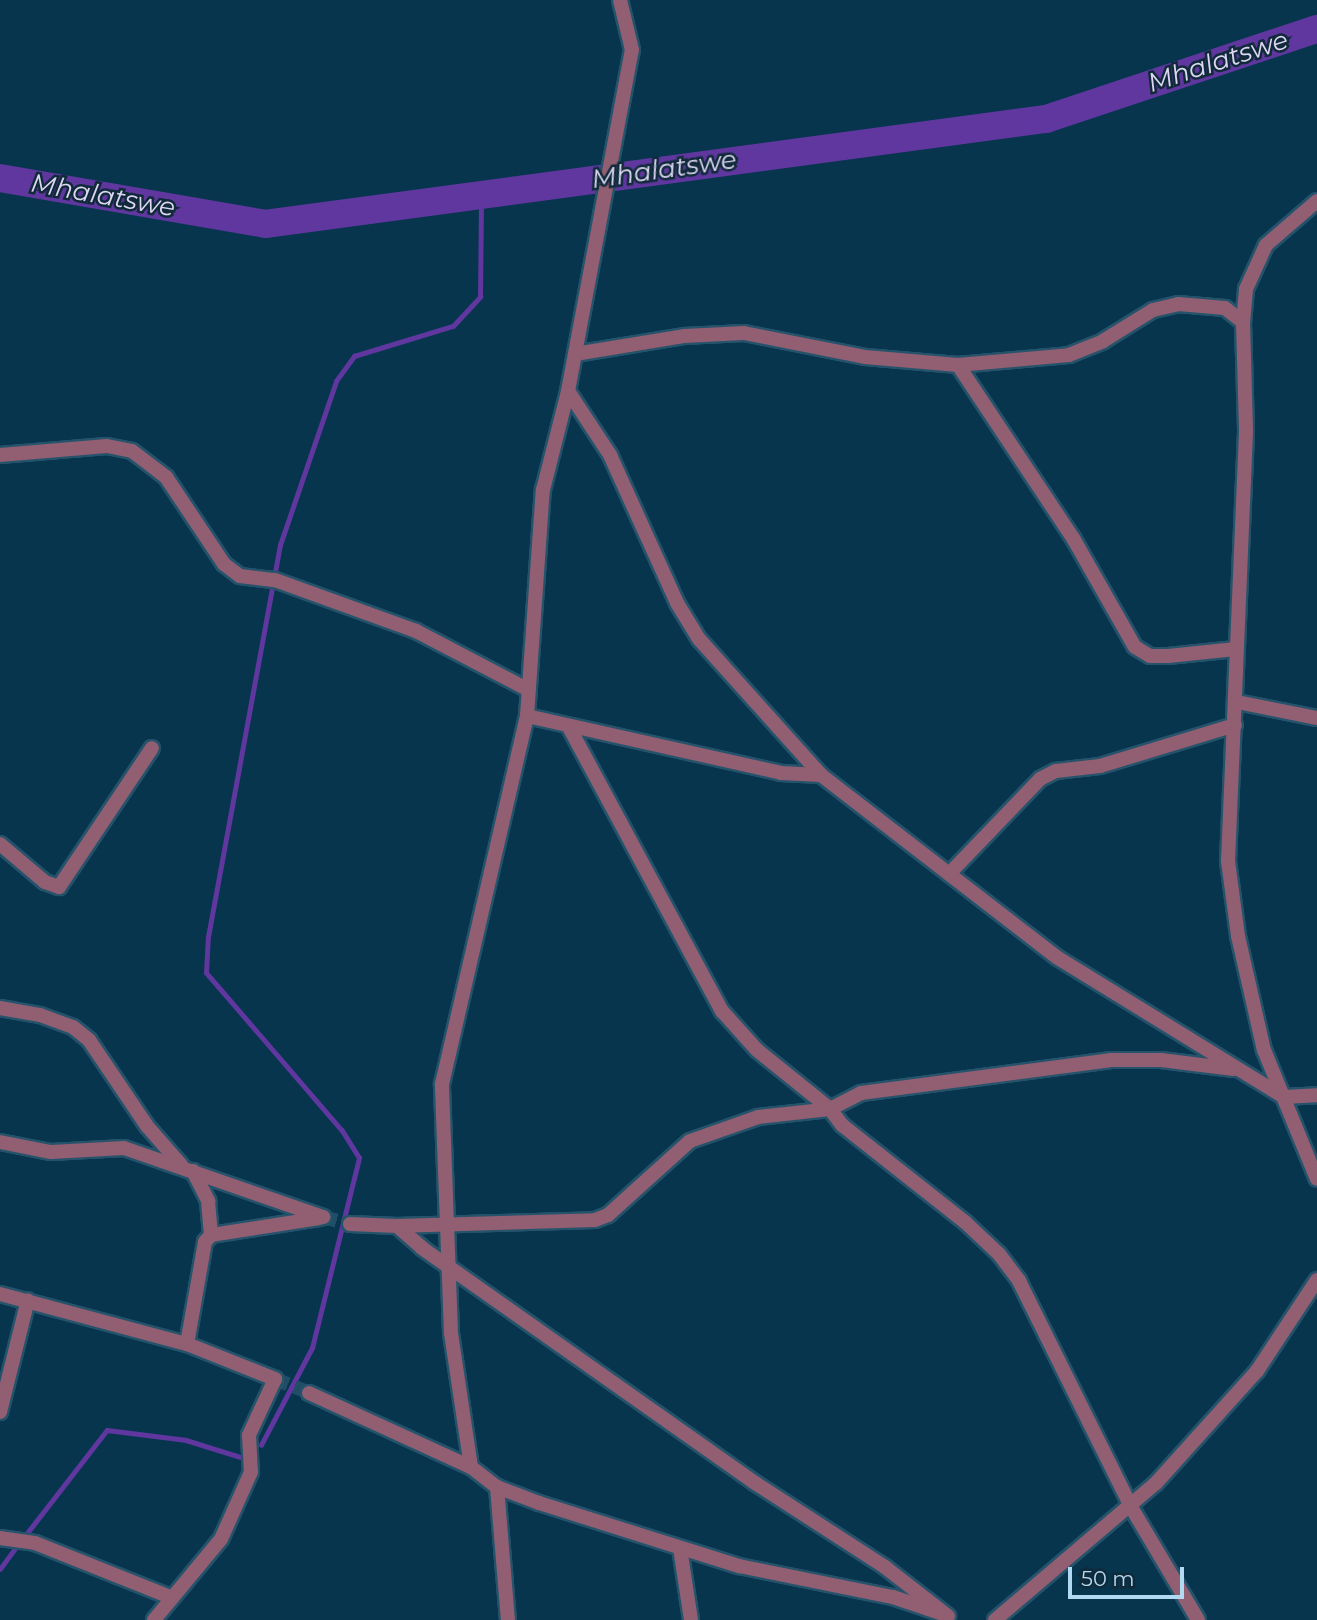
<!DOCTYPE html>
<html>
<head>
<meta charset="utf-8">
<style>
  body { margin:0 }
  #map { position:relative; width:1317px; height:1620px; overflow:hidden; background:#06354d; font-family:Montserrat,sans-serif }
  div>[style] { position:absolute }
  .stream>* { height:4.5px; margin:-2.25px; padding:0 2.25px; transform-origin:2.25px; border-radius:2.25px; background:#5f379f }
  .river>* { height:28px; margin:-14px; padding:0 14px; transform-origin:14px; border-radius:14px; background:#5f379f }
  .street-tunnel>* { height:14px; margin-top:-7px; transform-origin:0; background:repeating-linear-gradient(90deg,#204e66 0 14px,transparent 0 21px) }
  .roads { filter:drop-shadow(2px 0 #25536b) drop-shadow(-2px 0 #25536b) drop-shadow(0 2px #25536b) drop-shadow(0 -2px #25536b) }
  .street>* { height:14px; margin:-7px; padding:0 7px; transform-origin:7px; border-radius:7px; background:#925e71 }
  span { translate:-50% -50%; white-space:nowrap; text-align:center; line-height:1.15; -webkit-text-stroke:5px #102a3a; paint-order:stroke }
  .water-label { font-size:26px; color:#ddd6f2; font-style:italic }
  .scale { position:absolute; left:1068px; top:1567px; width:116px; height:32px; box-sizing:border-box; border:4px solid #b2d9f2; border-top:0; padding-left:9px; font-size:21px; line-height:24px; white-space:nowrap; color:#b2d9f2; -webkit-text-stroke:5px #102a3a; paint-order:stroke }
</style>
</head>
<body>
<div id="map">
  <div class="stream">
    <div style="left:261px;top:1445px;width:110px;rotate:-62.3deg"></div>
    <div style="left:312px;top:1348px;width:196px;rotate:-76.1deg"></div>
    <div style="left:359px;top:1158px;width:32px;rotate:-122deg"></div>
    <div style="left:342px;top:1131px;width:208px;rotate:-130.7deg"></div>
    <div style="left:206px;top:973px;width:36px;rotate:-87deg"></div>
    <div style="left:208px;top:937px;width:399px;rotate:-79.6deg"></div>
    <div style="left:280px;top:545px;width:173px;rotate:-71.1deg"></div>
    <div style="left:336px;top:381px;width:31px;rotate:-54deg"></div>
    <div style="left:354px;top:356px;width:103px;rotate:-16.9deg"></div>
    <div style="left:453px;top:326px;width:40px;rotate:-47deg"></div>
    <div style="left:480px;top:297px;width:102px;rotate:-89.4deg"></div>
    <div style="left:24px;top:1537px;width:135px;rotate:-52.2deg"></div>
    <div style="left:107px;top:1430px;width:80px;rotate:7.2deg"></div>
    <div style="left:186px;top:1440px;width:58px;rotate:17.2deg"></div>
    <div style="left:0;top:1569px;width:31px;rotate:-54deg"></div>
  </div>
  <div class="river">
    <div style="left:0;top:178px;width:269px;rotate:9.8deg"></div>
    <div style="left:265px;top:224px;width:788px;rotate:-7.66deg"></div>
    <div style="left:1046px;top:119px;width:286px;rotate:-18.4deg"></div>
  </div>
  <div class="street-tunnel">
    <div style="left:323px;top:1217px;width:28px;rotate:15deg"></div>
    <div style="left:275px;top:1379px;width:37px;rotate:22deg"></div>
  </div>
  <div class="roads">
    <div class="street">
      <div style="left:1317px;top:201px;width:67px;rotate:139.2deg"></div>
      <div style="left:1266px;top:245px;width:48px;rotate:114.4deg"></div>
      <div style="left:1246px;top:289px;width:33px;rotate:95deg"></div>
      <div style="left:1243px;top:322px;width:110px;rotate:88.4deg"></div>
      <div style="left:1246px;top:432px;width:429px;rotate:92.4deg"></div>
      <div style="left:1228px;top:861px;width:76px;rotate:82.4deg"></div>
      <div style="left:1238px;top:936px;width:117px;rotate:77.2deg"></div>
      <div style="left:1264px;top:1050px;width:139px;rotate:67.7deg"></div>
      <div style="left:575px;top:354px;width:110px;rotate:-9.4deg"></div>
      <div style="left:684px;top:336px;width:60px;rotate:-2.9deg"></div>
      <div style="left:744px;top:333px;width:123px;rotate:11.2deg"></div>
      <div style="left:865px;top:357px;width:93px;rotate:4.9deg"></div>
      <div style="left:958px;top:365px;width:111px;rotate:-5.1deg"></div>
      <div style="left:1069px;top:355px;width:37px;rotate:-22deg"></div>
      <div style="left:1103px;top:341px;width:59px;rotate:-31.8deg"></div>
      <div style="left:1153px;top:310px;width:26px;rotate:-13deg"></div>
      <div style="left:1178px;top:304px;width:47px;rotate:4.9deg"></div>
      <div style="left:1225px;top:308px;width:23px;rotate:38deg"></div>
      <div style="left:958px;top:365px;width:208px;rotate:56.4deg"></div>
      <div style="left:1073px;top:538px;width:125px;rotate:60.4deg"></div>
      <div style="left:1135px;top:647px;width:17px;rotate:31deg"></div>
      <div style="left:1150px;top:656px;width:18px"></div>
      <div style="left:1168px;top:656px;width:68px;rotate:-5.9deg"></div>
      <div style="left:568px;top:391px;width:77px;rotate:56.7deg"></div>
      <div style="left:610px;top:455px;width:162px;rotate:65.6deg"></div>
      <div style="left:677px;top:603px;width:42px;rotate:58.6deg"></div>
      <div style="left:699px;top:639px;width:183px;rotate:48.1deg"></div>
      <div style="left:821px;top:775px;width:299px;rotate:37.7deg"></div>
      <div style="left:1058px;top:958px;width:265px;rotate:31.6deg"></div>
      <div style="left:1284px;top:1097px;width:33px;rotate:-3deg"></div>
      <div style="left:0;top:455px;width:107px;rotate:-4.8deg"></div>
      <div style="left:107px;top:446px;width:25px;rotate:11deg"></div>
      <div style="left:132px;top:451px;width:43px;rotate:37.4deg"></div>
      <div style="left:166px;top:477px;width:105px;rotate:56.3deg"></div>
      <div style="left:224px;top:564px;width:20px;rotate:37deg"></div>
      <div style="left:240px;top:576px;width:35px;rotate:7deg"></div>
      <div style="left:275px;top:580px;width:150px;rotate:19.9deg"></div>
      <div style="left:416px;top:631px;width:127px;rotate:27.6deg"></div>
      <div style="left:1237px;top:702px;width:82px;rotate:11.3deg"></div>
      <div style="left:527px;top:716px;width:260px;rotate:12.6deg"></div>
      <div style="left:781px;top:773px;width:40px;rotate:2.9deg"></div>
      <div style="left:569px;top:727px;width:323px;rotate:61.7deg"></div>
      <div style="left:722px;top:1011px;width:52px;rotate:48.1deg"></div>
      <div style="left:757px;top:1050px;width:94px;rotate:38.9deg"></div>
      <div style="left:830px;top:1109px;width:20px;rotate:53deg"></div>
      <div style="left:842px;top:1125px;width:157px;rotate:38.3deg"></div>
      <div style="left:965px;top:1222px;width:47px;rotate:43.3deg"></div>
      <div style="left:999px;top:1254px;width:34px;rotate:53deg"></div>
      <div style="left:1019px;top:1281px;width:252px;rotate:63.6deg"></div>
      <div style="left:1131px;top:1507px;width:131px;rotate:59.3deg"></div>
      <div style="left:0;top:844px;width:59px;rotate:40.2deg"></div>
      <div style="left:45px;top:882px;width:15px;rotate:20deg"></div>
      <div style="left:59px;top:887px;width:167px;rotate:-56.2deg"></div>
      <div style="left:949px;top:874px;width:132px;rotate:-46.2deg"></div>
      <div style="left:1040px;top:779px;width:18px;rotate:-27deg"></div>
      <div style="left:1056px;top:771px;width:44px;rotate:-6.5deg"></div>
      <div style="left:1100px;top:766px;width:141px;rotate:-16.9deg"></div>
      <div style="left:0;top:1008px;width:41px;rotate:9.9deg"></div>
      <div style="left:40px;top:1015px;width:35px;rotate:20deg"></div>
      <div style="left:73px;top:1027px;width:21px;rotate:39deg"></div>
      <div style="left:89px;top:1040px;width:104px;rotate:56deg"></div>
      <div style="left:147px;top:1126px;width:52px;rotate:48.9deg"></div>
      <div style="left:0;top:1142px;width:52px;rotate:11.1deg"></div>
      <div style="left:51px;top:1152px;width:73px;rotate:-3.1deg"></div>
      <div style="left:124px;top:1148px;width:211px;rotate:19.1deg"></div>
      <div style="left:193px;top:1171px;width:34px;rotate:63deg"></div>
      <div style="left:208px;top:1201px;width:34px;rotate:85deg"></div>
      <div style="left:350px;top:1224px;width:47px;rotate:2.4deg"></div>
      <div style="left:397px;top:1226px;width:33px;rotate:41deg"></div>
      <div style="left:422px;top:1248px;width:408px;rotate:35.2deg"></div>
      <div style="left:755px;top:1483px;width:155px;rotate:32.9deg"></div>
      <div style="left:885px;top:1567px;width:80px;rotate:37.9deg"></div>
      <div style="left:397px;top:1226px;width:198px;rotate:-1.7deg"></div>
      <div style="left:595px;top:1220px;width:14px;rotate:-21deg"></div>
      <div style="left:608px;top:1215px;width:110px;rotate:-42.1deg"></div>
      <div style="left:690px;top:1141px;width:72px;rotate:-19.4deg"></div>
      <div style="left:758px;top:1117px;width:72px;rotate:-6.3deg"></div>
      <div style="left:830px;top:1109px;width:35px;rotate:-27deg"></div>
      <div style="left:861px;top:1093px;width:251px;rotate:-7.5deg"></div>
      <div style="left:1110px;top:1060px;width:51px"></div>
      <div style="left:1161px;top:1060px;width:73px;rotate:7.1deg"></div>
      <div style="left:0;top:1294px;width:194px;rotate:15deg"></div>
      <div style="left:187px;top:1344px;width:95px;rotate:21.7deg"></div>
      <div style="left:275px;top:1379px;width:62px;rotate:114.9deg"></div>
      <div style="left:249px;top:1435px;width:37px;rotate:87deg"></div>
      <div style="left:251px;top:1472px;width:73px;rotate:114.1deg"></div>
      <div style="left:221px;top:1539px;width:105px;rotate:129.6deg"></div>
      <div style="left:187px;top:1344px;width:104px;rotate:-80deg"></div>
      <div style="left:205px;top:1242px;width:9px;rotate:-49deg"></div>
      <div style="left:211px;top:1235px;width:109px;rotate:-8.9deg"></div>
      <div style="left:309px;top:1393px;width:178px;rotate:24.6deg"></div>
      <div style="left:471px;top:1467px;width:33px;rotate:38deg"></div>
      <div style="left:497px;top:1487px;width:45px;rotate:20.9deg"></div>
      <div style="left:539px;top:1503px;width:210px;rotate:17.5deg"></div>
      <div style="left:739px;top:1566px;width:157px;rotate:11.4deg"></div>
      <div style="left:893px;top:1597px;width:50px;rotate:18.8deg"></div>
      <div style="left:0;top:1412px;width:115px;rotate:-76deg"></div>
      <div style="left:471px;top:1467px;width:135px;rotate:-98.5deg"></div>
      <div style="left:451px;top:1333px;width:249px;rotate:-92.1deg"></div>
      <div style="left:442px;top:1084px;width:378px;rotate:-77deg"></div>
      <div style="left:527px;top:716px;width:227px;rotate:-86deg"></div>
      <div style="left:543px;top:490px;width:102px;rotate:-75.8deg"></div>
      <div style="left:568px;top:391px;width:347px;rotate:-79.4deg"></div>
      <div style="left:632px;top:50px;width:51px;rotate:-103.5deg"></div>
      <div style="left:497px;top:1487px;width:133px;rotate:85.3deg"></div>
      <div style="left:0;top:1538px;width:35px;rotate:8deg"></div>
      <div style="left:35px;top:1543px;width:145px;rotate:21.8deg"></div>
      <div style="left:680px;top:1548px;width:73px;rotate:81.3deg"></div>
      <div style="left:995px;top:1620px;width:211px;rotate:-40.4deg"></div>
      <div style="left:1156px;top:1483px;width:151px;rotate:-48deg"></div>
      <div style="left:1257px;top:1371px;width:109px;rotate:-56.6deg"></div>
    </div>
  </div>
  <div class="water-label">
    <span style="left:1218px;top:62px;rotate:-18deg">Mhalatswe</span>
    <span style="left:664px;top:170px;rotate:-8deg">Mhalatswe</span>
    <span style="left:103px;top:196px;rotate:10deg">Mhalatswe</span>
  </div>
  <div class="scale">50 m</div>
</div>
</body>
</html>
